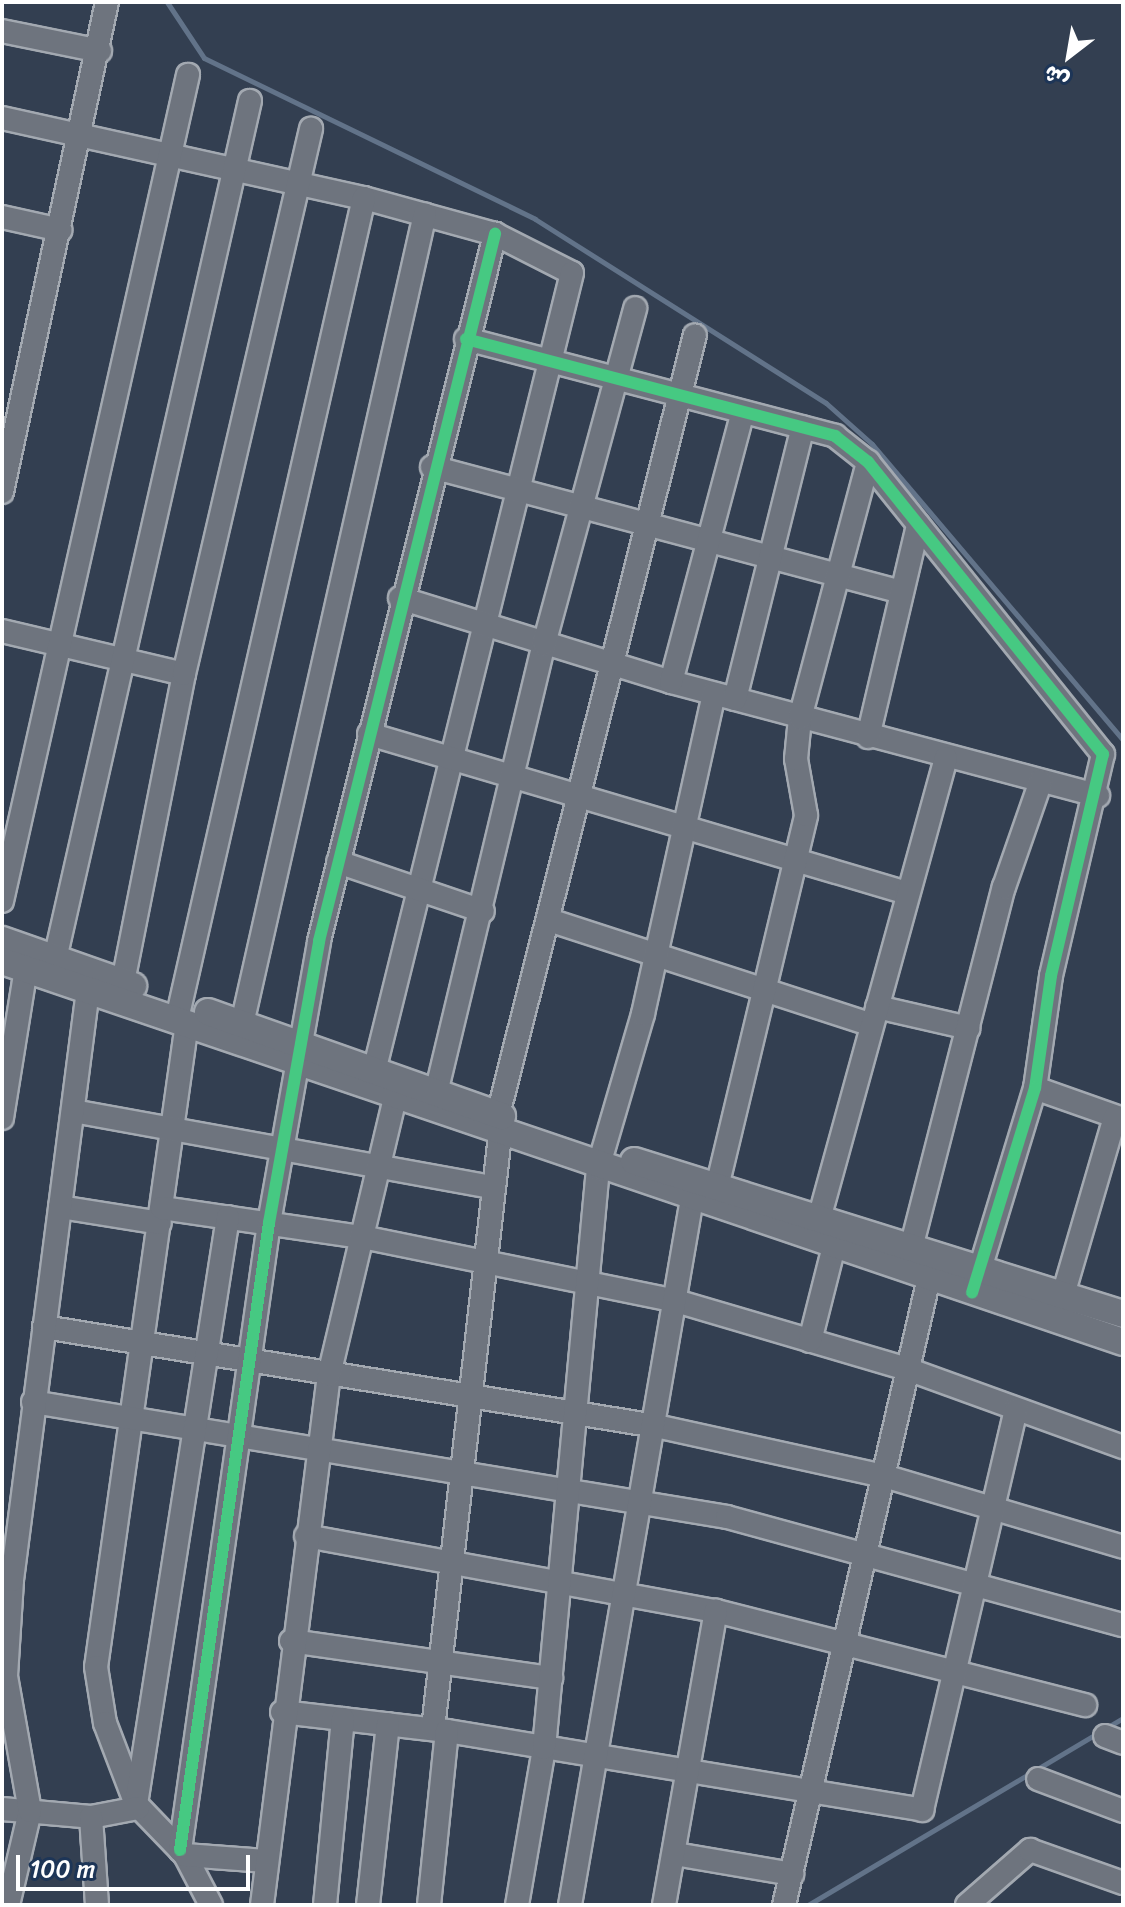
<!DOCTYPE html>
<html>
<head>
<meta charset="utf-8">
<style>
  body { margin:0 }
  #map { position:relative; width:1125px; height:1907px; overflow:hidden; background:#333f51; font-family:Sriracha,"Playpen Sans Arabic",sans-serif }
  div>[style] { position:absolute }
  .stream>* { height:5px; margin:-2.5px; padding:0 2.5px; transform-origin:2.5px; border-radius:2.5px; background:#627389 }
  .roads { filter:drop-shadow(2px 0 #a3a9b1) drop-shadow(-2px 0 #a3a9b1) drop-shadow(0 2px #a3a9b1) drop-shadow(0 -2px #a3a9b1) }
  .minor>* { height:22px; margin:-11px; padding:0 11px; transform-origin:11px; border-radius:11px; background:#6e747e }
  .major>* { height:26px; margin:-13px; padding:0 13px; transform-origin:13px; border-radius:13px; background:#6e747e }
  .cycleway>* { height:12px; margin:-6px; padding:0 6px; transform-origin:6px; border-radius:6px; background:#46c982 }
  span { translate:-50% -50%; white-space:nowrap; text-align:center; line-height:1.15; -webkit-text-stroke:7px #1d3557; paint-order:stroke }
  .frame { position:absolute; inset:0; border:4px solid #fff; pointer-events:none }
  .north { position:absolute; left:1029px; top:16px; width:80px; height:80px; -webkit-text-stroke:6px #1d3557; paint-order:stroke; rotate:211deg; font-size:22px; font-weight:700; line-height:32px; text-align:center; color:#fff }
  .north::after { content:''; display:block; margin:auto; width:28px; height:36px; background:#fff; clip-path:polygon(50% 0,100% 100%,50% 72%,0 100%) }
  .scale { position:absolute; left:16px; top:1855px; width:234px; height:36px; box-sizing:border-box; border:4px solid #fff; border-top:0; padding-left:10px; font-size:24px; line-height:28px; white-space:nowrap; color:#fff; -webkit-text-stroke:6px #1d3557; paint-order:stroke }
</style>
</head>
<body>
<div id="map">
  <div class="stream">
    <div style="left:167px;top:2px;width:67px;rotate:56.5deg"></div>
    <div style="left:204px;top:58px;width:368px;rotate:25.9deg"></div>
    <div style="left:535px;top:219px;width:344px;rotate:32.3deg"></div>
    <div style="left:826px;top:403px;width:62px;rotate:41.7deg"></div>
    <div style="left:872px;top:444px;width:388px;rotate:49.7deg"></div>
    <div style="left:808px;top:1905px;width:366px;rotate:-30.7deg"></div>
  </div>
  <div class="roads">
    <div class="minor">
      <div style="left:2px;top:31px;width:100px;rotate:11.5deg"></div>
      <div style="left:2px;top:118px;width:371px;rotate:12.5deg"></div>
      <div style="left:364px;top:198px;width:136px;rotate:15.4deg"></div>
      <div style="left:495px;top:234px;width:86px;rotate:26.9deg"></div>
      <div style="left:572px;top:273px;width:822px;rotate:103.93deg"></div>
      <div style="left:2px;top:217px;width:60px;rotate:12.4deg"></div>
      <div style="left:466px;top:339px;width:382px;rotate:14.7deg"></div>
      <div style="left:835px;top:436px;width:42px;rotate:38.2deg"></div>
      <div style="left:868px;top:462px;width:375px;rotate:51.2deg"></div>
      <div style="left:1103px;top:754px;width:228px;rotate:103.2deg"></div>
      <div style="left:1051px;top:976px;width:113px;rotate:98.1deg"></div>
      <div style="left:1035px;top:1088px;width:207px;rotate:106.9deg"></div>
      <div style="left:432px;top:467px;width:486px;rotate:14.9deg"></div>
      <div style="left:2px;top:492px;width:501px;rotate:-77.91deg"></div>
      <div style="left:400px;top:598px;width:284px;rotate:17.2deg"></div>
      <div style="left:671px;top:682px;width:442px;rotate:14.9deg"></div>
      <div style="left:2px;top:631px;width:187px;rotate:13.3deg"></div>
      <div style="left:671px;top:682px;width:279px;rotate:-75.1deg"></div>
      <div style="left:735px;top:699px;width:280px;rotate:-76deg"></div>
      <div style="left:369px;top:734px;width:561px;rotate:16.46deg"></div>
      <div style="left:868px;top:737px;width:218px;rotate:-76.7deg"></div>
      <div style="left:338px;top:862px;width:153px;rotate:18.7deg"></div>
      <div style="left:2px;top:901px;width:847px;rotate:-77.31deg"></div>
      <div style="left:552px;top:921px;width:336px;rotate:18deg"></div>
      <div style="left:55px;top:959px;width:880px;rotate:-77.2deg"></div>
      <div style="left:123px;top:982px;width:314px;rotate:-78.8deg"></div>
      <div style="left:184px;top:674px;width:560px;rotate:-76.88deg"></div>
      <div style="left:877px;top:1007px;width:94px;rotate:12.9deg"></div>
      <div style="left:177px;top:1019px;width:842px;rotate:-77.17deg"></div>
      <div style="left:187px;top:1023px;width:650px;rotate:98.04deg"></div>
      <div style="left:96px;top:1667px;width:57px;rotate:80.9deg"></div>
      <div style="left:105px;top:1723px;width:87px;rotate:69.1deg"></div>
      <div style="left:136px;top:1804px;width:71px;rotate:46.1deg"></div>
      <div style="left:185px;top:1855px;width:56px;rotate:62.5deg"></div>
      <div style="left:242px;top:1024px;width:830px;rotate:-77.27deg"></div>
      <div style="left:1035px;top:1088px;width:93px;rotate:19.4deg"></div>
      <div style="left:436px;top:1093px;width:462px;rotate:-76.5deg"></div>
      <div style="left:544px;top:644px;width:348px;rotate:-74.8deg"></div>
      <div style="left:73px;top:1111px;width:426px;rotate:10.3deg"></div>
      <div style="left:498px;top:1115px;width:804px;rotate:-75.83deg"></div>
      <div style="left:2px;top:1118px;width:165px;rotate:-80.9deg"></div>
      <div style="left:717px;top:1187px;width:382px;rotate:-76.5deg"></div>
      <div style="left:806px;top:815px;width:57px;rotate:-100.1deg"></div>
      <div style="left:796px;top:759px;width:41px;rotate:-84.4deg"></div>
      <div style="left:800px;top:718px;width:265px;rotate:-75.1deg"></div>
      <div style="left:60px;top:1207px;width:101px;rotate:9.1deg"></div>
      <div style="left:162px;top:1208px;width:202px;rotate:8.3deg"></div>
      <div style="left:362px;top:1237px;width:320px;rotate:11.5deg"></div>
      <div style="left:676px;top:1301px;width:244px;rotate:16.4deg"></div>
      <div style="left:910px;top:1370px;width:226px;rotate:19.9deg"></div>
      <div style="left:819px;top:1219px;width:478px;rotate:-74.6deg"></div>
      <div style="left:911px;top:1248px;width:373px;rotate:-75.6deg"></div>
      <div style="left:1004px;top:887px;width:112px;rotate:-70.8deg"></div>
      <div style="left:1063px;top:1295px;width:185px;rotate:-73.7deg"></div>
      <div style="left:44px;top:1327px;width:620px;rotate:9.19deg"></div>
      <div style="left:656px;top:1426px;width:233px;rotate:12.4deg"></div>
      <div style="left:884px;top:1476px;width:249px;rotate:16.5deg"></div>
      <div style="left:810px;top:1341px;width:98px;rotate:-75.8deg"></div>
      <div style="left:33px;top:1402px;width:703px;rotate:9.41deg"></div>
      <div style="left:727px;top:1517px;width:410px;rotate:15.3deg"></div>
      <div style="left:306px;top:1536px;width:417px;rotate:10.4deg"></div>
      <div style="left:716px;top:1611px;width:381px;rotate:14.3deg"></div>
      <div style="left:291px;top:1641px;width:263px;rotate:8.1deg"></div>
      <div style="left:282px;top:1712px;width:166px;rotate:6.6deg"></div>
      <div style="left:447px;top:1731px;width:482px;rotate:9.4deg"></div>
      <div style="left:922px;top:1810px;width:411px;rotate:-76.8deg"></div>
      <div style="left:433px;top:1729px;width:598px;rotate:-83.56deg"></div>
      <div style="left:1105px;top:1736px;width:19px;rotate:21deg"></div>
      <div style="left:1038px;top:1779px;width:91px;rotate:20.6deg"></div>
      <div style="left:136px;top:1804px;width:594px;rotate:-81.09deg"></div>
      <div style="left:2px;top:1809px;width:89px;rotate:5.1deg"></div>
      <div style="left:91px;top:1817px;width:48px;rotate:-10.8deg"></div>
      <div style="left:91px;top:1817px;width:88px;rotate:86.1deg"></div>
      <div style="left:180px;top:1850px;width:633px;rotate:-81.92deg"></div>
      <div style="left:269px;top:1223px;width:286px;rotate:-79.9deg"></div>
      <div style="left:319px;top:941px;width:729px;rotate:-76.02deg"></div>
      <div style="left:675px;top:1854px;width:119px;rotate:9.7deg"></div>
      <div style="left:185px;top:1855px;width:81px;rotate:4.2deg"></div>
      <div style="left:8px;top:1905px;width:97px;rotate:-76.8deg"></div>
      <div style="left:30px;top:1811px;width:137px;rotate:-100.1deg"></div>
      <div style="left:6px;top:1676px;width:96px;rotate:-86.4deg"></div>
      <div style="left:12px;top:1580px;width:595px;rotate:-82.66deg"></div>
      <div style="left:262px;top:1905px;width:534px;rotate:-82.8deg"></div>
      <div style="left:329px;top:1375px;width:285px;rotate:-76.6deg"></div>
      <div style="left:325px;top:1905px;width:187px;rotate:-84.5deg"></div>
      <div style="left:368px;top:1905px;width:182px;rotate:-83.7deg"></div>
      <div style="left:429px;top:1905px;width:175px;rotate:-84.1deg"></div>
      <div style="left:517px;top:1905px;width:159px;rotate:-80.2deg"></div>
      <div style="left:544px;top:1748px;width:583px;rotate:-84.68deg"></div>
      <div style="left:598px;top:1168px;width:160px;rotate:-73.7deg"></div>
      <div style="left:643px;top:1014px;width:328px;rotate:-77.5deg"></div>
      <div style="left:570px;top:1905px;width:716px;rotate:-80.2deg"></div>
      <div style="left:664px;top:1905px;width:299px;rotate:-80deg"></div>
      <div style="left:784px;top:1905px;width:644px;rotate:-76.98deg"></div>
      <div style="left:967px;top:1905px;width:84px;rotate:-41.1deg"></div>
      <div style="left:1030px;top:1850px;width:99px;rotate:19.5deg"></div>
    </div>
    <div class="major">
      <div style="left:2px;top:940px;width:139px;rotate:19.3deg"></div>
      <div style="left:2px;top:961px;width:1184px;rotate:18.77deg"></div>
      <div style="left:208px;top:1012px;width:312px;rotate:19.5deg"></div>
      <div style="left:634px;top:1161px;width:512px;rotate:17.37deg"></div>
    </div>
  </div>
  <div class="cycleway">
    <div style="left:466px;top:339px;width:382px;rotate:14.7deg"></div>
    <div style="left:835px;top:436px;width:42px;rotate:38.2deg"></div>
    <div style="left:868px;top:462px;width:375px;rotate:51.2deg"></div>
    <div style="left:1103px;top:754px;width:228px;rotate:103.2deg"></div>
    <div style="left:1051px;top:976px;width:113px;rotate:98.1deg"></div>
    <div style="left:1035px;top:1088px;width:214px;rotate:107.1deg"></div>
    <div style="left:180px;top:1850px;width:633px;rotate:-81.92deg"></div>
    <div style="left:269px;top:1223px;width:286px;rotate:-79.9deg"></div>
    <div style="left:319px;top:941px;width:729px;rotate:-76.02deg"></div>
  </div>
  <div class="frame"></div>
  <div class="north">ش</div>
  <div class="scale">100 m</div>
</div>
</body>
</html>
